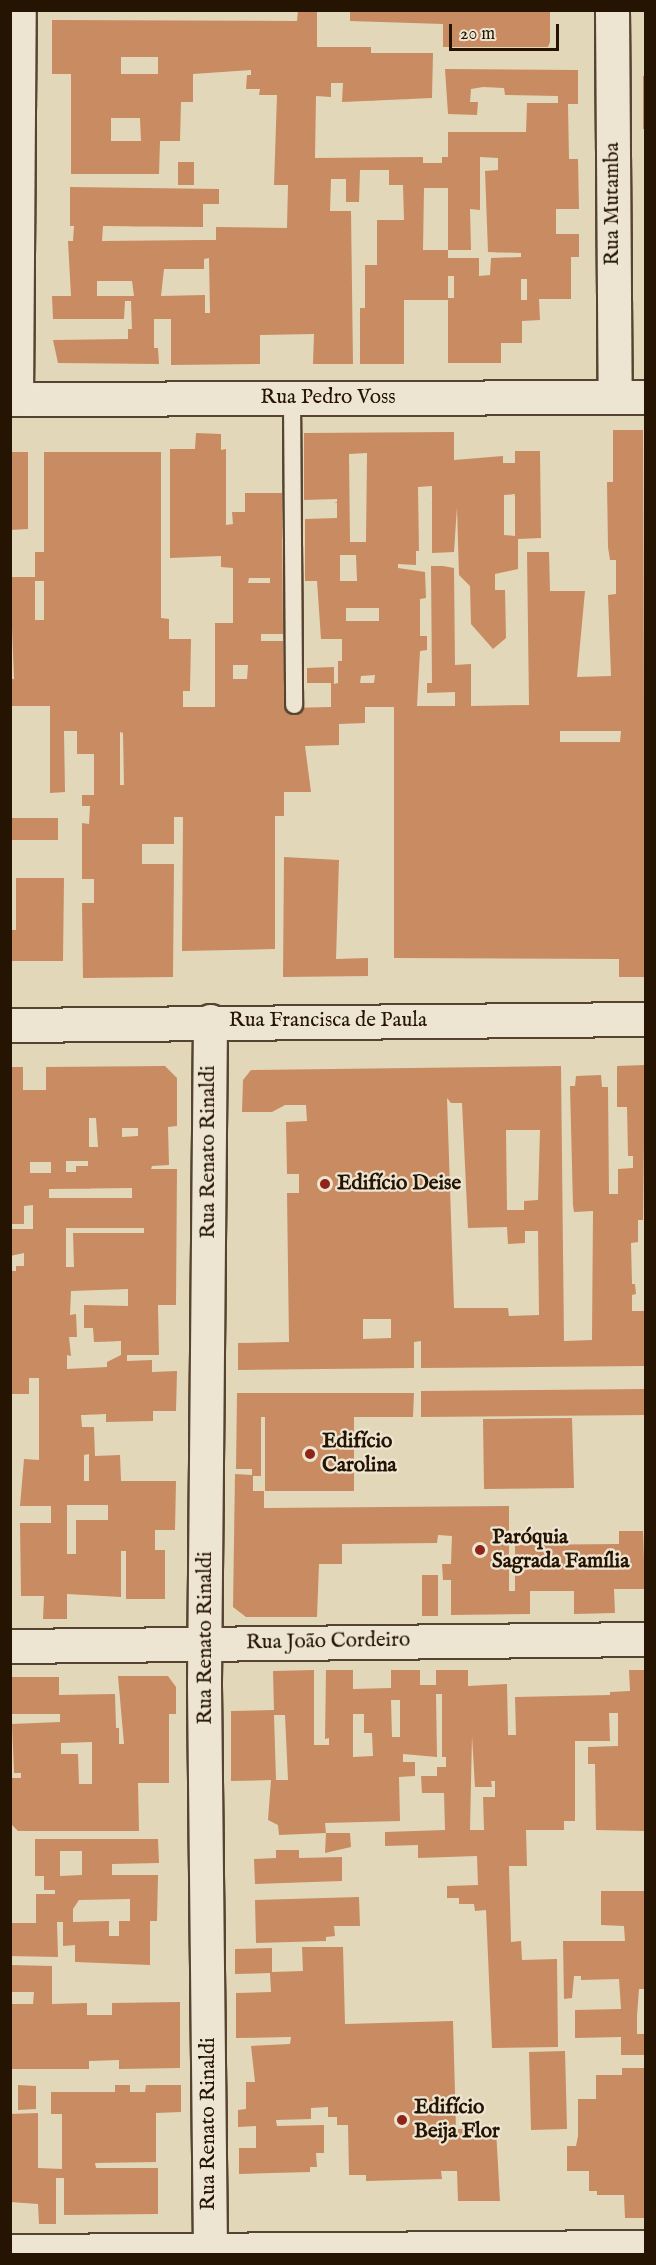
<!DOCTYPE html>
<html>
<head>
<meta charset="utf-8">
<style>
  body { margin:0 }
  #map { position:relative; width:656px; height:2265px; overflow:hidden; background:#e3d7b9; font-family:"IM FELL English",serif }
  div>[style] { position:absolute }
  .building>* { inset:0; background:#c88b62 }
  .roads { filter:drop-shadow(2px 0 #554530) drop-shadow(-2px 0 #554530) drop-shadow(0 2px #554530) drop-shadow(0 -2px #554530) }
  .lane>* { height:16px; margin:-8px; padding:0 8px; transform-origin:8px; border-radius:8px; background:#ede5d2 }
  .street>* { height:33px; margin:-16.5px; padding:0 16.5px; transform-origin:16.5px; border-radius:16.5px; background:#ede5d2 }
  .dots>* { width:16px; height:16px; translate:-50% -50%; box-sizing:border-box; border:3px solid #ede5d2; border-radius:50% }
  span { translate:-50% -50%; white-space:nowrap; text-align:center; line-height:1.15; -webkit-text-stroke:4.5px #ede5d2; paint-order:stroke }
  .street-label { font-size:21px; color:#261403 }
  .poi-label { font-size:21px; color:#261403; font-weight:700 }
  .left { translate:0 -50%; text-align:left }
  .frame { position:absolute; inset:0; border:12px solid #261403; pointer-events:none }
  .scale { position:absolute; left:449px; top:24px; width:110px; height:27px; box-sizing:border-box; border:3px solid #261403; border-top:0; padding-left:8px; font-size:18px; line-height:21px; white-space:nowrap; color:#261403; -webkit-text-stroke:4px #ede5d2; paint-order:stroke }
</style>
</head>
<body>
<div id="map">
  <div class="building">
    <div style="clip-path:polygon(evenodd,298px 10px,317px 10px,317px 47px,371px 47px,371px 53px,433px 53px,432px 98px,342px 102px,343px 83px,331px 83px,331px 97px,316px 96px,315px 158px,423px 157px,423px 163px,442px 163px,442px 157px,448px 157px,448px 132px,526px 132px,527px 103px,558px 103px,558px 96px,505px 95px,504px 88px,483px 87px,471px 89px,470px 102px,478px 102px,477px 115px,448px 114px,445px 69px,578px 70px,578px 104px,568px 104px,569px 159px,578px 159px,579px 209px,556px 209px,556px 234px,579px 234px,579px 257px,571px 257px,571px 299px,539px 299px,540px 320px,522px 321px,522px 343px,501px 343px,501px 363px,448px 363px,448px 300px,404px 300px,404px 364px,360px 364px,360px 308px,365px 308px,365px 265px,377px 265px,377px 220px,404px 220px,403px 185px,389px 185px,389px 170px,360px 170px,359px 202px,346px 202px,346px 179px,331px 179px,330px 211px,351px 211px,353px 364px,313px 364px,314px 334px,260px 335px,260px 364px,171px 365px,171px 319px,154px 319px,154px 348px,158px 348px,159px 364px,58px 363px,53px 340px,128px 339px,128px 329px,132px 329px,131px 301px,125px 301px,124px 319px,53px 319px,52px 296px,71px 296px,68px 241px,73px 241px,74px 226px,70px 226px,70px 187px,219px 189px,219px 204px,203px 204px,203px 227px,103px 226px,102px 241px,204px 240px,216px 240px,216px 227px,287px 228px,288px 185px,274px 185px,277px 95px,259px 95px,260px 89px,246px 89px,247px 75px,251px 75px,251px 70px,193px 74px,193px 102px,181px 102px,180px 141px,160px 141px,159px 174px,71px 174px,71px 74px,52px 74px,52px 20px,297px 21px,298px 10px,121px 57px,158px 57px,158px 74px,121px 74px,121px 57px,298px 10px,111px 118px,140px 118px,141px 141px,111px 141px,111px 118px,298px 10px,480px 157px,498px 158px,498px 170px,485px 171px,488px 252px,521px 253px,521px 257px,491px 258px,490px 275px,479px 276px,479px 258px,448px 258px,448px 250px,423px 250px,424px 188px,448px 188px,448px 250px,471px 250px,470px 209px,480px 210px,480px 157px,298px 10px,209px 258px,210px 313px,205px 313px,205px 295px,161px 296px,164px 269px,204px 269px,204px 259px,209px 258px,298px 10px,448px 276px,454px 276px,454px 298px,448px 298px,448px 276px,298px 10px,521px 279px,527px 279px,527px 300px,521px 300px,521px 279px,298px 10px,97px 281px,132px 281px,134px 296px,97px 296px,97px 281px)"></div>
    <div style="clip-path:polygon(350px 10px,550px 10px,550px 42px,548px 47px,443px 47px,443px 24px,350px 21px)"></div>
    <div style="clip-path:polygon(643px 76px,645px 76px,645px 129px,643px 129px)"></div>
    <div style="clip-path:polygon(178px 162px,194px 162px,194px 185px,178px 185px)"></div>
    <div style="clip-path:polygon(evenodd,613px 430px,643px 430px,645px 977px,619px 977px,619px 959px,394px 958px,394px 707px,365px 707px,365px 723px,339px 724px,339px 745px,305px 746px,311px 792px,284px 792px,284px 816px,275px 816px,275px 949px,182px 951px,183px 817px,174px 817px,174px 844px,142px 844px,142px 864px,174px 864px,173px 977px,83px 978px,82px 903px,94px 903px,94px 879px,82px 879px,82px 823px,89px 824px,90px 806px,82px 806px,82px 795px,94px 795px,94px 754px,77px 754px,77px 731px,64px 731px,65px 792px,50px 793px,50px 706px,10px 706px,10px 679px,14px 679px,10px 577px,35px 577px,35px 552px,44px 552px,44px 452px,161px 452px,161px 618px,169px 619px,169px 639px,191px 639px,190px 691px,183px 691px,183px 707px,215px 707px,215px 623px,233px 623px,233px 568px,221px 567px,221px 556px,170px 558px,170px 449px,195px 449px,196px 433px,221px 434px,221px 450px,226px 449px,226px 525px,233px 524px,232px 512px,245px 512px,245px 493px,282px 493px,283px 634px,261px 634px,261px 641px,283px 641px,285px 708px,331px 707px,331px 683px,307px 683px,307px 668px,334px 667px,334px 684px,338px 683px,338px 661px,342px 661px,342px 639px,321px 639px,317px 581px,305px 581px,305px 519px,337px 518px,337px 499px,304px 500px,304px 433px,454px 432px,454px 460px,503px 456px,503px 463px,515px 463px,515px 451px,540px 451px,541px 538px,518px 539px,518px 569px,495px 574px,495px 590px,505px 590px,506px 638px,493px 649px,471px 624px,470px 586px,459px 575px,457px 507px,454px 552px,432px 553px,432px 486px,418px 487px,419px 551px,416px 551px,416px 565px,398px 564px,398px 568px,425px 572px,426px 598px,420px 599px,420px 636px,427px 636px,427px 650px,420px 651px,417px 706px,455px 706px,455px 692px,427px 693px,427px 683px,432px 683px,431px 566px,443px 566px,454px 568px,455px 665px,471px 664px,471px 706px,529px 705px,527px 552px,549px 552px,550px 591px,585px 591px,577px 677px,611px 676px,608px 595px,616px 594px,616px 560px,610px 560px,608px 547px,607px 482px,613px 482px,613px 430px,367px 453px,366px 542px,350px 542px,349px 454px,367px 453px,613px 430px,515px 494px,515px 536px,504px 535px,504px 495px,515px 494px,613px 430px,340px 555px,356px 555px,357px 581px,340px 581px,340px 555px,613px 430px,249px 578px,270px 578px,270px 583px,248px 583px,249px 578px,613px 430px,35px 581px,44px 581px,44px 620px,35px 620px,35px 581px,613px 430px,346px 608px,379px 608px,379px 621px,346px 621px,346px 608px,613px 430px,233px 665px,248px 665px,247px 679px,233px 679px,233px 665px,613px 430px,375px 675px,374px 683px,360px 683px,361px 676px,375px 675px,613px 430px,560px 731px,621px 731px,620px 742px,560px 742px,560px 731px,613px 430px,120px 732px,123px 733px,124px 785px,120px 785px,120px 732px)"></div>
    <div style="clip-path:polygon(10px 452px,28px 452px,28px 529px,10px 530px)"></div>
    <div style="clip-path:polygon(10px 818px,58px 818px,58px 840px,10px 840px)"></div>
    <div style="clip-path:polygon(284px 857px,339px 860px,336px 959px,368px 958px,368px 976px,283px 977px)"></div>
    <div style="clip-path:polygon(16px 878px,64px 878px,63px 961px,10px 961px,10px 930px,16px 930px)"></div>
    <div style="clip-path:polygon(evenodd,645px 1065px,643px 1220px,638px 1220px,638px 1242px,631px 1243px,632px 1284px,635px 1284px,636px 1294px,632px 1295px,632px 1311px,645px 1311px,645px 1366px,421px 1368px,421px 1341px,414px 1342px,414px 1368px,238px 1370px,238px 1343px,289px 1342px,287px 1193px,299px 1193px,299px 1174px,287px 1174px,286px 1122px,307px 1121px,306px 1105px,285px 1105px,272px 1112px,242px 1112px,243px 1080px,251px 1070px,561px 1066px,564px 1341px,592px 1340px,593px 1211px,574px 1212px,573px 1205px,570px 1086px,575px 1086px,576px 1076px,601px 1075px,602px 1087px,608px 1087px,609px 1194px,618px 1194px,618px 1169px,633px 1168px,633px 1156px,628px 1156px,627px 1107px,617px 1107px,617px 1066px,645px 1065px,447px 1098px,451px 1103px,462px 1103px,468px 1228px,507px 1227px,508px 1244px,525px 1243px,525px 1231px,538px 1231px,539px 1315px,509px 1316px,508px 1308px,454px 1308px,447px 1098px,645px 1065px,506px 1130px,540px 1130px,538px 1200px,524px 1201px,524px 1210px,507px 1210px,506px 1130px,645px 1065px,363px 1319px,391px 1319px,391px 1338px,363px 1339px,363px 1319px)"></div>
    <div style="clip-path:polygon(evenodd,165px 1066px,177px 1078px,177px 1126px,168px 1127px,169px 1165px,152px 1166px,151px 1169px,177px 1169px,176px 1305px,158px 1305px,159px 1355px,127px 1355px,127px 1361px,152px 1360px,152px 1372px,177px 1371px,176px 1411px,153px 1411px,153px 1421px,106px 1422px,106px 1414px,81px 1415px,82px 1427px,94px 1427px,95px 1456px,120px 1455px,121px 1481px,176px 1481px,175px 1530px,155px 1530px,155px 1550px,165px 1550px,165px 1599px,126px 1599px,126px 1551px,121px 1551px,121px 1597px,67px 1594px,67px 1619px,43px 1619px,44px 1596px,21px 1596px,20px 1523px,51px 1523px,51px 1506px,20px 1506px,24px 1459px,39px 1460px,39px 1378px,29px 1378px,29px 1394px,10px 1394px,10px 1271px,16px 1271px,16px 1266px,24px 1266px,24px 1253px,10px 1256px,10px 1229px,33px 1229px,33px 1205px,24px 1206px,24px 1224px,10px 1224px,10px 1067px,23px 1067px,23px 1090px,46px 1090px,46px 1067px,165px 1066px,89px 1118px,96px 1118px,98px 1147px,89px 1147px,89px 1118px,165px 1066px,122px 1128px,138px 1128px,138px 1136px,122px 1137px,122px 1128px,165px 1066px,66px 1161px,88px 1161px,88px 1166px,76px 1166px,76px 1172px,66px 1172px,66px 1161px,165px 1066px,30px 1162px,51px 1162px,51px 1173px,30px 1173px,30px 1162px,165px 1066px,132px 1188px,132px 1198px,49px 1198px,49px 1189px,132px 1188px,165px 1066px,66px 1228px,144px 1228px,144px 1233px,73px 1233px,74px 1267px,66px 1267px,66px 1228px,165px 1066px,128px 1289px,128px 1306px,84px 1305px,84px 1328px,93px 1328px,94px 1342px,121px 1341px,121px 1355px,107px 1362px,107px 1367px,67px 1369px,67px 1355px,71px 1356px,69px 1337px,77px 1337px,76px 1314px,70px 1315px,71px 1291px,128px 1289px,165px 1066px,89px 1454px,89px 1481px,84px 1481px,84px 1455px,89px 1454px,165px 1066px,67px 1505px,108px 1505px,108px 1520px,76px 1520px,76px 1554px,67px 1554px,67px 1505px)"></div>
    <div style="clip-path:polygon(645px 1389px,645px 1415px,421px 1417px,421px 1391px)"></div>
    <div style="clip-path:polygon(237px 1393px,414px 1393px,413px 1417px,354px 1417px,354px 1491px,265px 1491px,265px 1417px,261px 1417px,261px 1476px,253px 1476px,253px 1491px,264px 1491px,264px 1508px,509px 1506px,509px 1591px,515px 1591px,515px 1545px,619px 1544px,619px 1531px,643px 1531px,645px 1589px,614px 1589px,615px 1613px,574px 1614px,574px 1591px,530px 1591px,530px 1614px,451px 1615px,451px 1580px,443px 1580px,442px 1564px,451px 1564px,452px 1536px,438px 1535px,437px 1543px,342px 1544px,342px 1564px,319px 1564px,317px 1617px,246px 1617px,233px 1607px,235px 1474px,252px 1475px,252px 1469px,236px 1469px)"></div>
    <div style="clip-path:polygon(572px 1418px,574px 1488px,484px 1489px,483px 1419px)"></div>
    <div style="clip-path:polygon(422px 1575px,438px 1575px,438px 1616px,422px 1616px)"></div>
    <div style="clip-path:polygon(evenodd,314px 1670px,314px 1745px,329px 1745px,329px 1738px,325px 1739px,326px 1670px,353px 1670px,353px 1689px,391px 1688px,391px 1670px,420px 1670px,420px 1685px,436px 1685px,436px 1670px,468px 1670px,468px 1686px,507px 1684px,508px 1735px,516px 1735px,515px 1697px,610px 1695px,610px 1692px,630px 1691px,629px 1670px,645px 1670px,645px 1831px,596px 1830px,595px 1764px,588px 1764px,588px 1747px,618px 1746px,618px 1713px,609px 1713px,610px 1741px,575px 1741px,575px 1821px,564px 1821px,564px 1830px,526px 1830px,527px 1866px,509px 1866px,511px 1942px,521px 1941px,522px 1960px,557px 1959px,558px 2047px,492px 2048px,486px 1910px,475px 1911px,474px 1904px,459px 1904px,459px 1898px,447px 1898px,447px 1886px,478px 1885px,477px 1856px,418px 1858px,418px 1845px,385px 1846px,385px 1832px,445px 1830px,444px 1793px,422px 1793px,421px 1776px,437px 1776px,437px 1767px,446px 1767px,446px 1757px,442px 1757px,442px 1694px,436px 1694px,437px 1757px,403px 1754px,403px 1762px,415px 1762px,415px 1776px,399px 1777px,400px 1821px,325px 1823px,326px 1833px,279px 1835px,278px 1825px,268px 1820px,271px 1780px,231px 1781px,231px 1711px,274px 1710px,273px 1671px,314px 1670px,391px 1700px,400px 1700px,400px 1737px,392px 1737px,391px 1700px,314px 1670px,353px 1714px,364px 1714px,364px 1733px,372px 1733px,373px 1756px,353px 1757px,353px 1714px,314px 1670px,274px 1715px,285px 1715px,288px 1780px,276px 1780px,274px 1715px,314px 1670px,472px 1736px,475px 1787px,492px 1787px,491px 1781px,495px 1781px,495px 1797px,483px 1797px,484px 1830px,470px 1830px,472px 1736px)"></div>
    <div style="clip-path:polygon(evenodd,118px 1676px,168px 1676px,176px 1687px,176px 1714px,169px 1714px,169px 1783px,138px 1783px,139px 1831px,18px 1831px,10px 1823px,10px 1778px,21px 1778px,21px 1773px,14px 1773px,12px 1724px,60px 1722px,60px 1714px,10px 1714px,10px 1677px,59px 1677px,59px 1695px,115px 1694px,116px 1728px,119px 1728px,119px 1744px,124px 1744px,118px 1676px,92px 1742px,92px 1784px,79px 1784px,78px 1754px,61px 1754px,61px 1743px,92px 1742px)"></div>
    <div style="clip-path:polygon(326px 1833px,350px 1833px,351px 1847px,325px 1853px)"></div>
    <div style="clip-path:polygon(evenodd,35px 1839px,158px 1839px,159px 1863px,112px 1864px,112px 1875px,158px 1875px,157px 1921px,150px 1921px,150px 1965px,75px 1962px,75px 1945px,63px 1946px,63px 1922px,57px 1922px,58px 1957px,10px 1956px,10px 1923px,36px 1923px,36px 1894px,55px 1894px,55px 1890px,44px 1890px,44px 1876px,35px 1876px,35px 1839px,60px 1851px,82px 1851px,82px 1875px,60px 1876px,60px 1851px,35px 1839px,130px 1899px,130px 1921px,119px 1921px,119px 1936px,109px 1936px,109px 1921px,73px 1922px,73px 1909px,79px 1900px,130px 1899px)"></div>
    <div style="clip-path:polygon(276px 1850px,299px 1850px,299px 1858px,342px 1857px,342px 1881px,255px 1884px,254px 1859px,276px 1858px)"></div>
    <div style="clip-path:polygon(601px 1891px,645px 1891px,645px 1989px,639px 1989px,637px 2016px,637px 2034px,645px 2034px,645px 2055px,621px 2055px,621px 2037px,575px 2038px,575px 2010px,621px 2009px,619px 1979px,581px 1980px,581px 1976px,574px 1976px,572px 1998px,564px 1999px,563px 1941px,625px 1941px,624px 1926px,601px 1925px)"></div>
    <div style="clip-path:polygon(359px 1897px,360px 1926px,334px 1926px,335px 1936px,326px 1937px,326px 1941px,256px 1943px,255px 1900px)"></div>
    <div style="clip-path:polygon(302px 1947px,343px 1947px,345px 2024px,453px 2021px,456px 2129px,496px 2129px,500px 2201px,458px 2201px,457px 2171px,441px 2171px,442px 2179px,366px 2181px,366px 2175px,349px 2175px,348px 2125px,337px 2125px,337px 2117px,328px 2117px,328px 2107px,311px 2108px,311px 2119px,276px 2120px,277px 2126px,324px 2125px,324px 2153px,316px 2153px,317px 2167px,310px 2167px,310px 2172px,239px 2174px,239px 2148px,256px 2148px,256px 2126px,238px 2127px,238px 2110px,246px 2109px,246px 2082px,255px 2082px,251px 2046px,290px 2044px,291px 2037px,236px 2038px,236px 1993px,271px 1992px,270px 1973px,235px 1974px,235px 1949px,272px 1948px,272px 1972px,303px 1971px)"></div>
    <div style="clip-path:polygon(10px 1965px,52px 1966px,52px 2004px,87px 2003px,87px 2015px,112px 2015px,112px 2003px,180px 2002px,180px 2068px,119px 2069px,119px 2060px,89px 2061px,89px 2069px,10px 2069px,10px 2004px,33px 2004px,34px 1992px,10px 1992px)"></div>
    <div style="clip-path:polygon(565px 2051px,567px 2129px,531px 2130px,529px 2052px)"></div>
    <div style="clip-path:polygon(622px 2068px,645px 2068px,645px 2218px,625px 2218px,624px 2195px,597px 2195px,597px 2191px,589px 2191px,589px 2171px,567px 2171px,567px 2146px,576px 2146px,578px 2136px,578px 2099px,596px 2099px,596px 2075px,622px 2075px)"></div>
    <div style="clip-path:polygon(18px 2085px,36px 2086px,36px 2109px,18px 2110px)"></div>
    <div style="clip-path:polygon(115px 2085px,130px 2085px,130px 2092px,145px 2092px,146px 2085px,181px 2085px,181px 2112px,156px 2113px,156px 2162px,95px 2163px,96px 2168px,158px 2168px,158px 2214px,64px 2215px,64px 2178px,56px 2178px,56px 2224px,39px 2224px,38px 2204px,10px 2202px,10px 2114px,38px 2113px,38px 2168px,62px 2169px,62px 2114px,51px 2114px,51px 2092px,115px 2092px)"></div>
  </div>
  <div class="roads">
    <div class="lane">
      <div style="left:292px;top:398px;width:307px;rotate:89.6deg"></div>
    </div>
    <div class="street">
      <div style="left:612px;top:10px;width:387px;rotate:89.6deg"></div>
      <div style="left:10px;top:399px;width:636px;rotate:-0.18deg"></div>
      <div style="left:16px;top:399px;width:389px;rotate:-89.6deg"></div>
      <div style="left:210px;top:1021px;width:665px;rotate:90.52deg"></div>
      <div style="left:204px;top:1686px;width:568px;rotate:89.39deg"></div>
      <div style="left:10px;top:1025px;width:636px;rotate:-0.54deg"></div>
      <div style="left:10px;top:1646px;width:636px;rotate:-0.63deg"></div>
      <div style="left:10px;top:2251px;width:636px;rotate:-0.36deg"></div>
    </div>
  </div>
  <div class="dots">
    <div style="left:325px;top:1184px;background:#8f2418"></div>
    <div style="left:310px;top:1454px;background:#8f2418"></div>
    <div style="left:480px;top:1550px;background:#8f2418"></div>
    <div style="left:402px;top:2120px;background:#8f2418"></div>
  </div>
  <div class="street-label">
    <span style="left:613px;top:204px;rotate:-90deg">Rua Mutamba</span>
    <span style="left:328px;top:398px">Rua Pedro Voss</span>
    <span style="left:328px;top:1021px">Rua Francisca de Paula</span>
    <span style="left:209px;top:1152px;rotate:-90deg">Rua Renato Rinaldi</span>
    <span style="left:206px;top:1638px;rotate:-90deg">Rua Renato Rinaldi</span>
    <span style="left:328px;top:1642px;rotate:-1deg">Rua João Cordeiro</span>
    <span style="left:209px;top:2124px;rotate:-90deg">Rua Renato Rinaldi</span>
  </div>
  <div class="poi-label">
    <span class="left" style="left:337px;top:1184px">Edifício Deise</span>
    <span class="left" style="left:322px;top:1454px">Edifício<br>Carolina</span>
    <span class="left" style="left:492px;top:1550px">Paróquia<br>Sagrada Família</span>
    <span class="left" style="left:414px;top:2120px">Edifício<br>Beija Flor</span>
  </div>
  <div class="frame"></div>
  <div class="scale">20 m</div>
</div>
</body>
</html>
